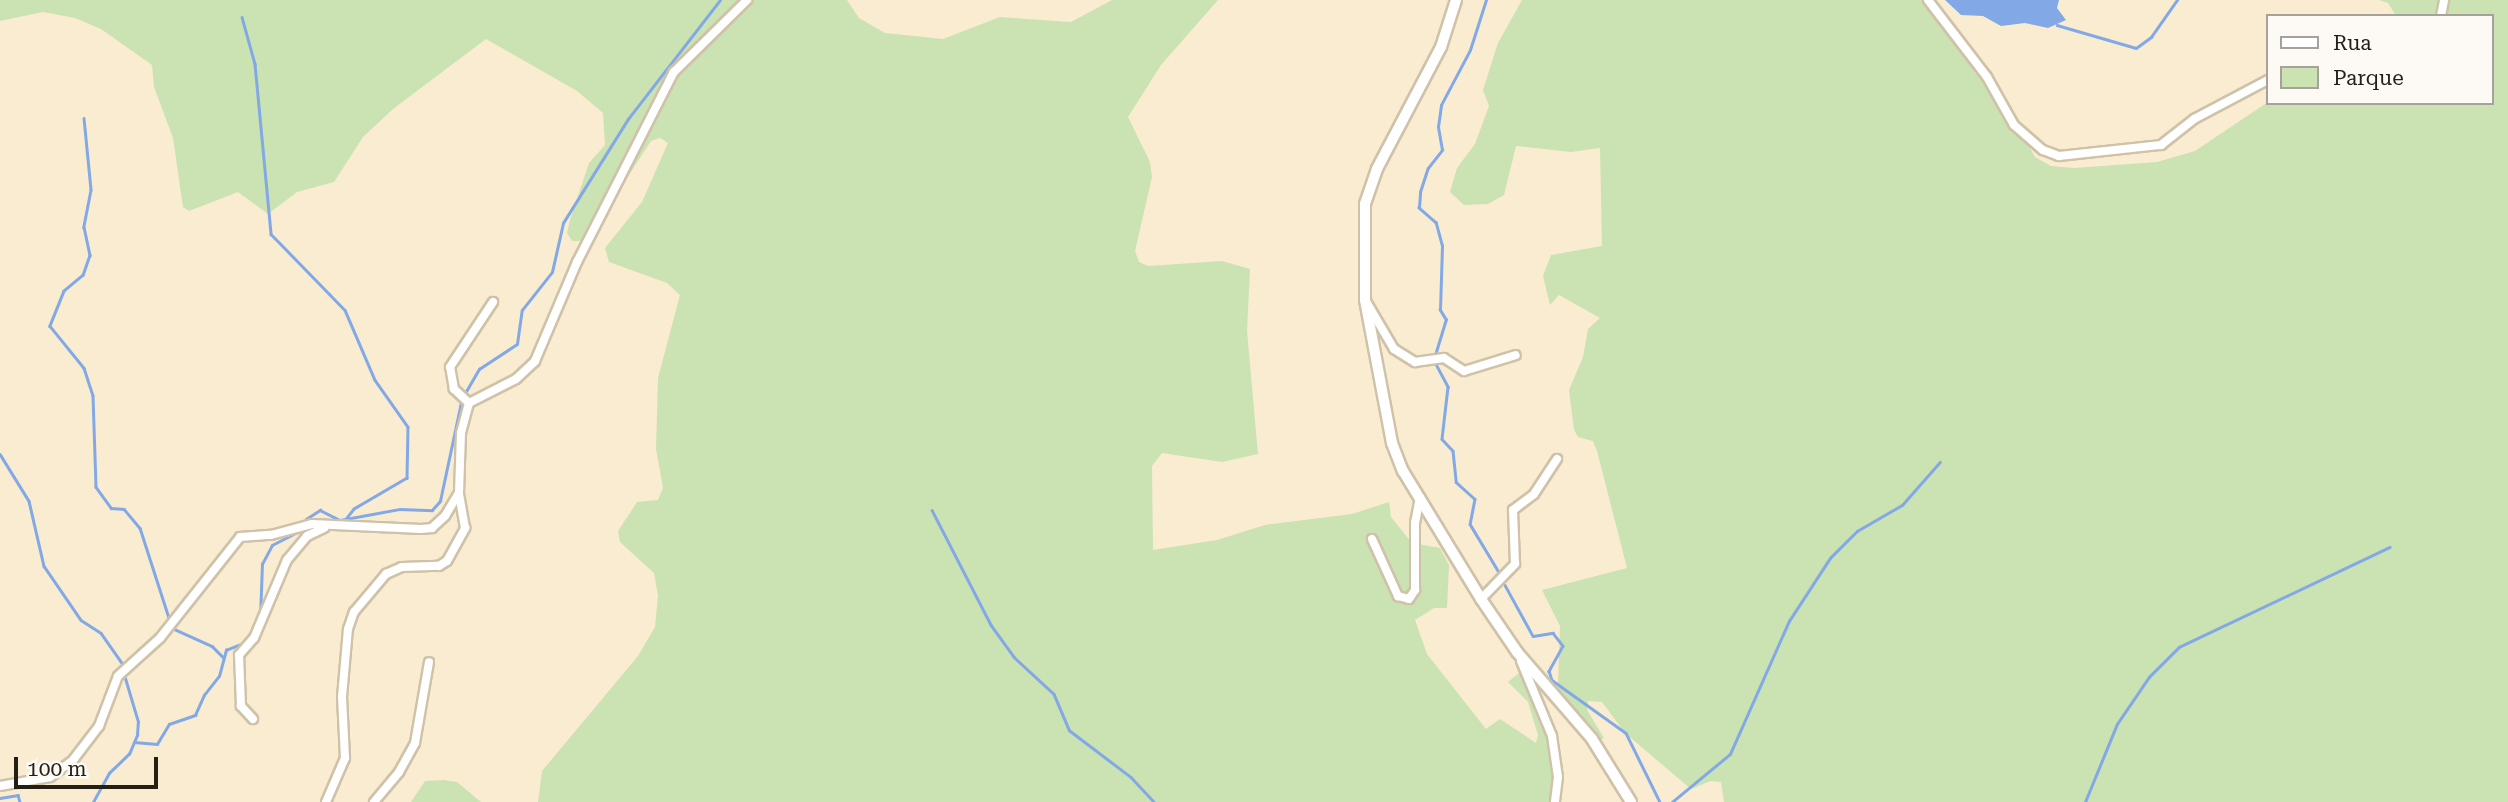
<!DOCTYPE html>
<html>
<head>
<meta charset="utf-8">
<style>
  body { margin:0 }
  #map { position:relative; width:2508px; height:802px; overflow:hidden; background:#faecd1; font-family:"Roboto Serif",serif }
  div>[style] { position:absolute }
  .green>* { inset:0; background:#cbe2b3 }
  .water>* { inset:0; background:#82a9e6 }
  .stream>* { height:2.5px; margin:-1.25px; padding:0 1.25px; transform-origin:1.25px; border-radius:1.25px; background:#82a9e6 }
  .roads { filter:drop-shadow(2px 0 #cfc2a9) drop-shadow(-2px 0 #cfc2a9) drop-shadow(0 2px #cfc2a9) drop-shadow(0 -2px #cfc2a9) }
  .minor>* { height:8px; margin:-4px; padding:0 4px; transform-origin:4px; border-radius:4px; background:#fff }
  .tertiary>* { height:10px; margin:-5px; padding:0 5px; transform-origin:5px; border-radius:5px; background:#fff }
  span { translate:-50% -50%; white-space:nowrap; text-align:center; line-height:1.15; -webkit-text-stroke:7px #fdfaf5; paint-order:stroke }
  .legend { position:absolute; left:2266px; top:14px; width:228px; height:91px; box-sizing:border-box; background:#fdfaf5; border:2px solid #a6a29b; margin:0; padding:9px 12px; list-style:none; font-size:21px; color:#241f15 }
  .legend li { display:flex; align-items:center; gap:14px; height:35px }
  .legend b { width:35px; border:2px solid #a6a29b }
  .scale { position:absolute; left:14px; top:757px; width:144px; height:32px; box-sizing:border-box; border:4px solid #241f15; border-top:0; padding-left:9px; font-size:21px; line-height:24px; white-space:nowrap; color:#241f15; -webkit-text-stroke:5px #fdfaf5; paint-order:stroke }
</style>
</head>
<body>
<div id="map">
  <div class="green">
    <div style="clip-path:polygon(0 0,847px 0,859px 18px,885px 33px,943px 39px,1000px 17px,1071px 22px,1112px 0,1218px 0,1161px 65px,1128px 117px,1150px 162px,1152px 177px,1135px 251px,1139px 262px,1148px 266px,1222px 261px,1250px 269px,1247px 331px,1258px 454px,1222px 462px,1162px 453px,1152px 466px,1153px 550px,1217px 540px,1265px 525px,1352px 514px,1389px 502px,1391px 517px,1412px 543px,1440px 548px,1449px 565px,1447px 608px,1434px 608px,1415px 620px,1427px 654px,1486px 729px,1500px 719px,1536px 743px,1538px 735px,1528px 702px,1508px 682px,1519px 673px,1534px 681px,1553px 738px,1557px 802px,538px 802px,542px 771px,638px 656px,655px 627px,658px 596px,654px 573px,620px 542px,618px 531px,637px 502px,658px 500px,663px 488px,656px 449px,658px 378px,680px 295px,667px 283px,609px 262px,605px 248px,642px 202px,668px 143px,660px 138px,651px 141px,586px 241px,572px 241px,567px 233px,570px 220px,589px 163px,605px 145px,603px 113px,577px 91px,486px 39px,393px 109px,363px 137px,334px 182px,297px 192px,268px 214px,238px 192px,189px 211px,183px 207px,173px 138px,154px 87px,152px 65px,101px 29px,75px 18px,43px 12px,0 21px)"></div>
    <div style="clip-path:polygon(1522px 0,1927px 0,1975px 73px,1991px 80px,2035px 157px,2051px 166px,2074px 168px,2157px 162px,2195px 151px,2268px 102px,2492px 103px,2492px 16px,2396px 16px,2388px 3px,2379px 0,2508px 0,2508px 802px,1724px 802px,1721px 782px,1711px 781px,1691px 789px,1625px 733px,1602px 702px,1588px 701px,1587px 710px,1604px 738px,1589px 744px,1558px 687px,1560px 626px,1542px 590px,1627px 568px,1597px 451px,1593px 441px,1578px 437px,1574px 430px,1569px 390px,1583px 357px,1588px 329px,1600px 318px,1559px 295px,1550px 305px,1543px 276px,1551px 255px,1602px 246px,1600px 148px,1571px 152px,1516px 146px,1504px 195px,1488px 204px,1464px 205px,1450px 192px,1457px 168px,1475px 144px,1489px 106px,1483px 90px,1498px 43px)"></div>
    <div style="clip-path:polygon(444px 780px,457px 782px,481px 802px,411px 802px,425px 781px)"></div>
  </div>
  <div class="water">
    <div style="clip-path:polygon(1945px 0,2059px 0,2057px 8px,2066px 20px,2048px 28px,2025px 23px,2001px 26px,1983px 16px,1961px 15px)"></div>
  </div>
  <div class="stream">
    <div style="left:242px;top:17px;width:49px;rotate:74.5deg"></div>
    <div style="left:255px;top:64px;width:171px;rotate:84.6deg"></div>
    <div style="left:271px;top:234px;width:106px;rotate:45.8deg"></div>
    <div style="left:345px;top:310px;width:76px;rotate:66.8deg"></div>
    <div style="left:375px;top:380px;width:57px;rotate:54.9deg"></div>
    <div style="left:408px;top:427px;width:51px;rotate:91.1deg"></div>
    <div style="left:407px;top:478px;width:61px;rotate:149.7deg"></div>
    <div style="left:354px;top:509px;width:11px;rotate:128deg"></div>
    <div style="left:2057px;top:25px;width:82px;rotate:16.2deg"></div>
    <div style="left:2136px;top:48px;width:19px;rotate:-36deg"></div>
    <div style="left:2151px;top:37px;width:45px;rotate:-54.9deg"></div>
    <div style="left:84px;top:118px;width:72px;rotate:84.4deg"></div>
    <div style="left:91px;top:190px;width:38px;rotate:101deg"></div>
    <div style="left:84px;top:227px;width:29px;rotate:78deg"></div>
    <div style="left:90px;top:255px;width:21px;rotate:109deg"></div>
    <div style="left:83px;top:275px;width:25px;rotate:140deg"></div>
    <div style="left:64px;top:291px;width:38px;rotate:112deg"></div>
    <div style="left:50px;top:326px;width:54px;rotate:51deg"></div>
    <div style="left:84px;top:368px;width:29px;rotate:72deg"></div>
    <div style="left:93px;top:396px;width:91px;rotate:88.1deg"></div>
    <div style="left:96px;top:487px;width:26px;rotate:54deg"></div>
    <div style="left:111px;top:508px;width:13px;rotate:4deg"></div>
    <div style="left:124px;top:509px;width:25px;rotate:50deg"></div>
    <div style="left:140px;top:528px;width:95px;rotate:72.1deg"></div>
    <div style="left:1435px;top:355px;width:37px;rotate:-73deg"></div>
    <div style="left:1446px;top:320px;width:12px;rotate:-121deg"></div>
    <div style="left:1440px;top:310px;width:64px;rotate:-88.2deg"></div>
    <div style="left:1442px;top:246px;width:24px;rotate:-105deg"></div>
    <div style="left:1436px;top:223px;width:23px;rotate:-139deg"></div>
    <div style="left:1419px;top:208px;width:16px;rotate:-86deg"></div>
    <div style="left:1420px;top:192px;width:25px;rotate:-72deg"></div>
    <div style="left:1428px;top:168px;width:23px;rotate:-52deg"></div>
    <div style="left:1442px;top:150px;width:23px;rotate:-100deg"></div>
    <div style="left:1438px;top:127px;width:22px;rotate:-82deg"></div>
    <div style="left:1441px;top:105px;width:62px;rotate:-62.2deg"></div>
    <div style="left:1470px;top:50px;width:52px;rotate:-72.3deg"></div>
    <div style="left:1436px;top:364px;width:26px;rotate:62deg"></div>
    <div style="left:1448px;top:387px;width:52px;rotate:96.6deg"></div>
    <div style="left:1442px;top:439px;width:16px;rotate:47deg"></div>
    <div style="left:1453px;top:451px;width:31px;rotate:84deg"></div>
    <div style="left:1456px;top:482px;width:25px;rotate:42deg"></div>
    <div style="left:1475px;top:499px;width:25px;rotate:101deg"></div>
    <div style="left:1470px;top:524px;width:58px;rotate:59deg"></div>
    <div style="left:464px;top:395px;width:30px;rotate:-60deg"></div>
    <div style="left:479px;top:369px;width:45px;rotate:-33.3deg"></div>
    <div style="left:517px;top:344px;width:34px;rotate:-82deg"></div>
    <div style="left:522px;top:310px;width:48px;rotate:-51.7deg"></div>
    <div style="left:552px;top:272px;width:50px;rotate:-77.3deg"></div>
    <div style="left:563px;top:223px;width:123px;rotate:-58deg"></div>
    <div style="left:628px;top:119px;width:150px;rotate:-52.3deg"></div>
    <div style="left:0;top:454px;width:55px;rotate:58.3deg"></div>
    <div style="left:29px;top:501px;width:67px;rotate:77deg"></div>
    <div style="left:44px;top:566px;width:65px;rotate:55.6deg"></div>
    <div style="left:81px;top:620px;width:24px;rotate:33deg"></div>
    <div style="left:101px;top:633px;width:38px;rotate:55deg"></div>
    <div style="left:932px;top:510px;width:129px;rotate:62.8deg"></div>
    <div style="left:991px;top:625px;width:39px;rotate:54deg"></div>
    <div style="left:1014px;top:657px;width:54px;rotate:42.8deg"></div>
    <div style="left:1054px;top:694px;width:39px;rotate:67deg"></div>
    <div style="left:1069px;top:730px;width:78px;rotate:37.2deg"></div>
    <div style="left:1131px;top:777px;width:34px;rotate:47deg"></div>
    <div style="left:306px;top:519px;width:17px;rotate:-33deg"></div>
    <div style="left:320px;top:510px;width:22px;rotate:27deg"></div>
    <div style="left:340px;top:520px;width:61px;rotate:-10.4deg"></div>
    <div style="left:400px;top:509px;width:32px;rotate:2deg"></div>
    <div style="left:432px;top:510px;width:12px;rotate:-48deg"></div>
    <div style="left:440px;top:501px;width:101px;rotate:-78deg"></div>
    <div style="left:1505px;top:585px;width:58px;rotate:61.2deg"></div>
    <div style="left:1533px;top:636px;width:20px;rotate:-9deg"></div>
    <div style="left:1553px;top:633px;width:16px;rotate:52deg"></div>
    <div style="left:1563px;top:646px;width:29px;rotate:119deg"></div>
    <div style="left:1549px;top:671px;width:9px;rotate:72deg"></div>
    <div style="left:1552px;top:680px;width:91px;rotate:35.6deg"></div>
    <div style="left:1626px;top:733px;width:77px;rotate:63.8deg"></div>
    <div style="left:260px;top:618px;width:54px;rotate:-87.9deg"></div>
    <div style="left:262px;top:564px;width:21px;rotate:-62deg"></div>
    <div style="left:272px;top:545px;width:28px;rotate:-27deg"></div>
    <div style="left:174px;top:629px;width:42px;rotate:24.1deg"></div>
    <div style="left:212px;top:646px;width:16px;rotate:45deg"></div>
    <div style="left:134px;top:742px;width:23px;rotate:5deg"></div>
    <div style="left:157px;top:744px;width:23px;rotate:-59deg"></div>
    <div style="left:169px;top:724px;width:28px;rotate:-19deg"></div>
    <div style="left:195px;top:715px;width:22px;rotate:-66deg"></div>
    <div style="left:204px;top:695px;width:24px;rotate:-52deg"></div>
    <div style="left:219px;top:676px;width:27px;rotate:-75deg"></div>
    <div style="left:226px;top:650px;width:24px;rotate:-22deg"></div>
    <div style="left:0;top:798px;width:18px;rotate:-9deg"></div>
    <div style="left:18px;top:795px;width:7px;rotate:74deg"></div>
    <div style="left:93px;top:802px;width:33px;rotate:-61deg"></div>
    <div style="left:109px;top:773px;width:28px;rotate:-44deg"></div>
    <div style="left:129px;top:754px;width:21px;rotate:-67deg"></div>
    <div style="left:137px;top:735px;width:13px;rotate:-86deg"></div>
    <div style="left:138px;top:722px;width:49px;rotate:-106.6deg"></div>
    <div style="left:1672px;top:802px;width:75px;rotate:-39.6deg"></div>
    <div style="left:1730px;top:754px;width:145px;rotate:-66.1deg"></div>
    <div style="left:1789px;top:621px;width:75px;rotate:-56.9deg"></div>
    <div style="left:1830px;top:558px;width:38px;rotate:-45deg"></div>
    <div style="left:1857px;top:531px;width:52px;rotate:-30deg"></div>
    <div style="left:1902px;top:505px;width:57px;rotate:-48.5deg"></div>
    <div style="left:2085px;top:802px;width:84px;rotate:-67.7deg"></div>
    <div style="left:2117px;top:724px;width:57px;rotate:-55.8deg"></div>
    <div style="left:2149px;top:677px;width:42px;rotate:-45deg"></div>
    <div style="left:2179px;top:647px;width:233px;rotate:-25.4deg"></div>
  </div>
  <div class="roads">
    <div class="minor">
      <div style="left:1928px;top:0;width:97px;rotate:52.5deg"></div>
      <div style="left:1987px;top:77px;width:55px;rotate:60.6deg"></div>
      <div style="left:2014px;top:125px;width:38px;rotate:41deg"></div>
      <div style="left:2043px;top:150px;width:17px;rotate:21deg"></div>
      <div style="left:2059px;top:156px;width:103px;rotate:-6.2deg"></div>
      <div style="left:2161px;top:145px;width:42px;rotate:-38.2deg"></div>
      <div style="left:2194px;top:119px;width:84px;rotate:-27.8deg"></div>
      <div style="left:2441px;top:16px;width:16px;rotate:-79deg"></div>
      <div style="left:1367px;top:303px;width:53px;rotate:59.6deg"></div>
      <div style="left:1394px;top:349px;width:25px;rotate:32deg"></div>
      <div style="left:1415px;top:362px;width:29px;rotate:-8deg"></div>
      <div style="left:1444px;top:358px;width:24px;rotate:33deg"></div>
      <div style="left:1464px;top:371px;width:54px;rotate:-17.1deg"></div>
      <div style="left:469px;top:403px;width:21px;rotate:-137deg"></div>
      <div style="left:454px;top:389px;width:22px;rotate:-100deg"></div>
      <div style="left:450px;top:367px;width:78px;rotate:-56.5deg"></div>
      <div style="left:1372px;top:539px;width:63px;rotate:65.5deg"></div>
      <div style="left:1398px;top:596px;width:11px;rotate:15deg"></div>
      <div style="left:1409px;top:599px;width:11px;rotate:-56deg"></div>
      <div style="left:1415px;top:590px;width:67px;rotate:-90deg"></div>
      <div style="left:1415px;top:523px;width:26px;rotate:-79deg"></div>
      <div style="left:1481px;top:599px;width:49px;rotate:-45.8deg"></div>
      <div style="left:1515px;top:564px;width:54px;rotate:-92.1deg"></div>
      <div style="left:1513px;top:510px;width:26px;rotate:-37deg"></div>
      <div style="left:1534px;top:494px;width:42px;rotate:-56.7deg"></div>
      <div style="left:1521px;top:661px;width:81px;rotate:67.5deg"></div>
      <div style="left:1552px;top:736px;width:41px;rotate:81.7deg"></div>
      <div style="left:1558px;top:777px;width:25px;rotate:97deg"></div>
      <div style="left:253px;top:719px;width:18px;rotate:-133deg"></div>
      <div style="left:241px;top:706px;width:51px;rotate:-92.2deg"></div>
      <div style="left:239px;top:655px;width:23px;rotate:-49deg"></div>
      <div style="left:254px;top:638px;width:85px;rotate:-67.1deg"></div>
      <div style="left:287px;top:560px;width:31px;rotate:-50deg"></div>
      <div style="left:307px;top:536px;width:19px;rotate:-25deg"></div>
      <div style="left:0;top:786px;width:51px;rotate:-10.2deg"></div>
      <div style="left:50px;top:777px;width:29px;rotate:-36deg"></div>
      <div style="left:73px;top:760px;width:43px;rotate:-52.6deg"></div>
      <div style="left:99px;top:726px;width:53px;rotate:-69.2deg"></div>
      <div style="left:118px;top:676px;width:57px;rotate:-42.1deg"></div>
      <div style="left:160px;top:638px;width:129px;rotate:-51.6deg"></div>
      <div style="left:240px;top:537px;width:31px;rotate:-4deg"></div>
      <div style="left:271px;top:535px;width:42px;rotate:-15deg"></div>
      <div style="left:312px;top:524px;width:109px;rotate:2.6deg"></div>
      <div style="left:421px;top:529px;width:11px;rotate:-5deg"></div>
      <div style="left:432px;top:528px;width:18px;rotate:-43deg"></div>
      <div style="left:445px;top:516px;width:27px;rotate:-59deg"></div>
      <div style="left:459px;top:493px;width:60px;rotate:-88.1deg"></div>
      <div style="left:461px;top:433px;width:31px;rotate:-75deg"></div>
      <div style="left:469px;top:403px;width:53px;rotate:-27.1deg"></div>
      <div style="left:516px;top:379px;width:26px;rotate:-43deg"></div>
      <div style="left:535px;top:361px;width:108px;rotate:-67deg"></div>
      <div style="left:577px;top:262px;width:213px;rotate:-63deg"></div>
      <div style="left:674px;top:72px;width:103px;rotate:-44.6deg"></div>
      <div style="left:326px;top:802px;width:48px;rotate:-66.6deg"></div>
      <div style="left:345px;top:758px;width:61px;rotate:-92.8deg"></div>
      <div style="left:342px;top:697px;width:68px;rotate:-85deg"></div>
      <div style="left:348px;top:629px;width:18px;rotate:-71deg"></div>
      <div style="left:354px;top:612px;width:50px;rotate:-49.9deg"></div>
      <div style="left:386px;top:574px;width:17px;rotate:-24deg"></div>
      <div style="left:402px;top:567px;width:37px;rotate:-2deg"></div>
      <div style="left:439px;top:566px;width:9px;rotate:-32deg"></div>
      <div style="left:447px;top:561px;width:38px;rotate:-61deg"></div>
      <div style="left:465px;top:528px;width:34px;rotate:-100deg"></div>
      <div style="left:374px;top:802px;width:39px;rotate:-50deg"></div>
      <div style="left:399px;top:772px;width:33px;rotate:-61deg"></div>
      <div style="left:415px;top:743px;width:82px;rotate:-80.2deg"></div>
    </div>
    <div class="tertiary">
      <div style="left:1456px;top:0;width:49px;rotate:107.7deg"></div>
      <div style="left:1441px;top:47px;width:138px;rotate:117.7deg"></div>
      <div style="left:1377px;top:169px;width:37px;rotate:109deg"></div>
      <div style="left:1365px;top:204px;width:96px;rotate:90deg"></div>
      <div style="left:1365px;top:300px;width:146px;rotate:79.3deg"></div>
      <div style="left:1392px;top:443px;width:30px;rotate:69deg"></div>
      <div style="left:1403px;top:471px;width:150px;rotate:58.6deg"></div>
      <div style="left:1481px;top:599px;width:64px;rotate:55.8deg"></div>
      <div style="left:1517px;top:652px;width:115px;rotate:49.2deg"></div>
      <div style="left:1592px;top:739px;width:74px;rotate:58.2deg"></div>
    </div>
  </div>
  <ul class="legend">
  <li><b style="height:9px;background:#fff"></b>Rua</li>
  <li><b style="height:19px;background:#cbe2b3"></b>Parque</li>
  </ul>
  <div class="scale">100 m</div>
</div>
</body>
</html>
